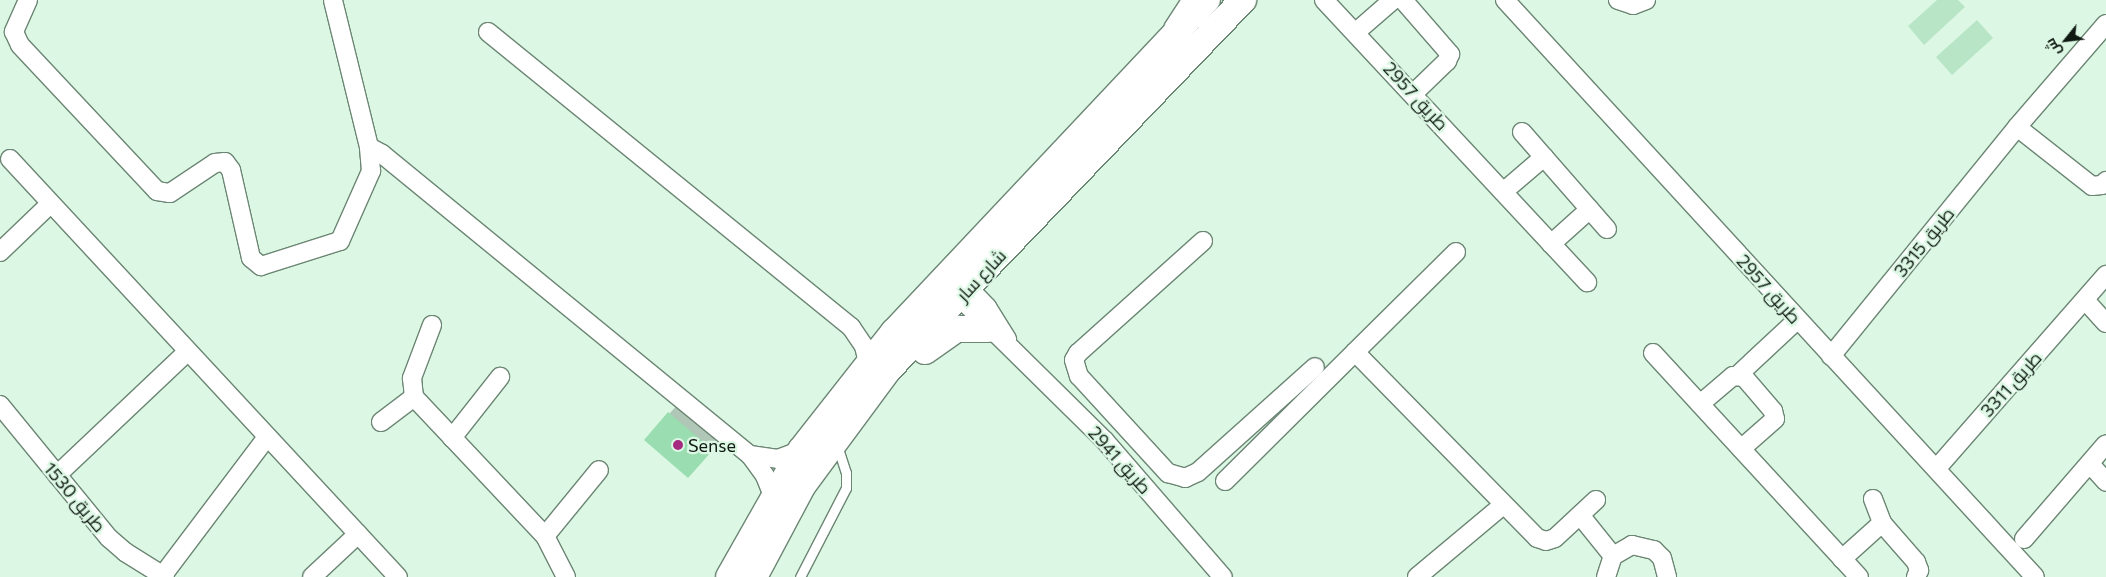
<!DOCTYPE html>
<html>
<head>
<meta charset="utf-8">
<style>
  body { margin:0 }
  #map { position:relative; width:2106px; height:577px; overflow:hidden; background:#dcf8e4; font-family:Commissioner,Cairo,sans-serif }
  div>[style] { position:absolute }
  .green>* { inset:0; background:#b9e5c7 }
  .shadow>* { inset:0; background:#0003 }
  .building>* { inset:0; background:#9addb0 }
  .roads { filter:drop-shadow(1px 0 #6c8674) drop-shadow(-1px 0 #6c8674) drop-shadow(0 1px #6c8674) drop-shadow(0 -1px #6c8674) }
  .lane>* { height:9px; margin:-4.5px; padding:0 4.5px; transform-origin:4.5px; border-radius:4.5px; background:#fff }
  .street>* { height:18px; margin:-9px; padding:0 9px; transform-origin:9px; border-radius:9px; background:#fff }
  .secondary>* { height:26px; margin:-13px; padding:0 13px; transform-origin:13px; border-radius:13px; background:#fff }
  .dots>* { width:14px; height:14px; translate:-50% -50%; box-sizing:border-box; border:2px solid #dcf8e4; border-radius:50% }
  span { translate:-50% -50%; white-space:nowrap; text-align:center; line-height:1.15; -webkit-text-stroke:4.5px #dcf8e4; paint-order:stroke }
  .street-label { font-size:18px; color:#101a13 }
  .poi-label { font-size:18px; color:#101a13 }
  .left { translate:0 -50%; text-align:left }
  .north { position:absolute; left:2041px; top:15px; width:50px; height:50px; -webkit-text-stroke:4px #dcf8e4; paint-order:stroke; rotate:241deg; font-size:14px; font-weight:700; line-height:20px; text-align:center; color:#101a13 }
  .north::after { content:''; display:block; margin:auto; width:18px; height:22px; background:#101a13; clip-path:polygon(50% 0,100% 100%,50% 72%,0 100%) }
</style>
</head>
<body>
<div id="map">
  <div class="green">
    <div style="clip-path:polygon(1937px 0,1958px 0,1965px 7px,1924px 45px,1908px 26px)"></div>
    <div style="clip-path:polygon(1977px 20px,1993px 38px,1952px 75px,1936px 57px)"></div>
  </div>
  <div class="shadow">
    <div style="clip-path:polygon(679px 403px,722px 439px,688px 477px,646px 440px)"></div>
  </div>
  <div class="building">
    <div style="clip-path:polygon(668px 412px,713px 450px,688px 478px,644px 440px)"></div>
  </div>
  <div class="roads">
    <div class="lane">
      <div style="left:1169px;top:25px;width:30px;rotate:-57deg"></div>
      <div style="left:800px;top:577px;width:100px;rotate:-62.7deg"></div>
      <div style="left:846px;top:488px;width:15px;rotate:-90deg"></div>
      <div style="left:846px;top:473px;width:29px;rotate:-108deg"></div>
    </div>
    <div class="street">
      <div style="left:28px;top:0;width:35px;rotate:114deg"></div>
      <div style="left:14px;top:32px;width:14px;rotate:65deg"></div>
      <div style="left:20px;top:45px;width:200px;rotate:46.8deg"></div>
      <div style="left:157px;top:191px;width:13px;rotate:9deg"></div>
      <div style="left:170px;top:193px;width:54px;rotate:-33.7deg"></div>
      <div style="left:215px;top:163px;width:10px;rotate:-6deg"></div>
      <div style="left:225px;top:162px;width:10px;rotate:53deg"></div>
      <div style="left:231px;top:170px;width:90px;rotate:77.2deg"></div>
      <div style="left:251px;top:258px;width:13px;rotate:39deg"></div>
      <div style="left:261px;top:266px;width:83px;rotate:-17.6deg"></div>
      <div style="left:340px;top:241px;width:77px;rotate:-66.1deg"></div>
      <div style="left:371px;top:171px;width:24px;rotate:-95deg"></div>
      <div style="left:369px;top:147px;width:151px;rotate:-103.8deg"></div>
      <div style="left:1324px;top:0;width:386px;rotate:47deg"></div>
      <div style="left:1403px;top:0;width:72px;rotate:49deg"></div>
      <div style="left:1450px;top:54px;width:8px;rotate:113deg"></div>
      <div style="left:1447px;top:61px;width:46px;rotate:135.9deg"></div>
      <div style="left:1505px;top:0;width:783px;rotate:47.43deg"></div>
      <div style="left:1618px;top:0;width:16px;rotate:18deg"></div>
      <div style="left:1633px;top:5px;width:14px;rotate:-21deg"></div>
      <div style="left:2106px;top:24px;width:136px;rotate:130.8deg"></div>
      <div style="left:2017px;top:127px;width:95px;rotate:38.2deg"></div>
      <div style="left:2092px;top:186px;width:10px;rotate:-6deg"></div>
      <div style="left:2102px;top:185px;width:6px;rotate:-45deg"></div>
      <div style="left:488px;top:32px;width:468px;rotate:39.1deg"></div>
      <div style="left:851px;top:327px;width:23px;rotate:56deg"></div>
      <div style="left:864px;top:346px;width:18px;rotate:77deg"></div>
      <div style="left:1356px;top:32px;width:49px;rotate:-40.9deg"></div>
      <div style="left:1522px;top:132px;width:129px;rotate:48.8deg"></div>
      <div style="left:369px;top:147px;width:15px;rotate:28deg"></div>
      <div style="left:382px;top:154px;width:475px;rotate:39.3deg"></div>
      <div style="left:750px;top:455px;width:26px;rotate:54deg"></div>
      <div style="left:765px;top:476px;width:22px;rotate:68deg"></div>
      <div style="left:10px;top:159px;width:570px;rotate:47.13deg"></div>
      <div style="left:1503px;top:192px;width:54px;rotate:-40.5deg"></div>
      <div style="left:1203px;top:241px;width:168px;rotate:138.1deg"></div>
      <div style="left:1078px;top:353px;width:8px;rotate:120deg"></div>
      <div style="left:1074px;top:360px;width:17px;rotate:73deg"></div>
      <div style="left:1079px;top:376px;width:132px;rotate:47.5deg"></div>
      <div style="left:1168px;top:473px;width:18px;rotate:16deg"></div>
      <div style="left:1185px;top:478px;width:14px;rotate:-25deg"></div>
      <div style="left:1198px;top:472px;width:157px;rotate:-41.9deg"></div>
      <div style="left:1551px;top:244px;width:52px;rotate:-41.9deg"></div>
      <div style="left:0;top:252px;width:69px;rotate:-43.8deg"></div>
      <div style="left:960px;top:279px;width:39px;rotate:46deg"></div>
      <div style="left:987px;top:307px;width:38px;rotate:58deg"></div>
      <div style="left:951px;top:289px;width:216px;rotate:44.6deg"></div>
      <div style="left:1105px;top:441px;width:180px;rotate:49.1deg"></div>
      <div style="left:2085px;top:300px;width:31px;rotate:48deg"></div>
      <div style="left:432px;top:325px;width:57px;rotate:110.7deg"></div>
      <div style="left:412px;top:378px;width:19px;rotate:84deg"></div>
      <div style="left:414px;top:397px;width:191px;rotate:46.7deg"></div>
      <div style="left:545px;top:536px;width:46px;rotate:62.9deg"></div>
      <div style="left:1355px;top:352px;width:142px;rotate:-44.7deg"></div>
      <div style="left:1653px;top:353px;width:304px;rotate:47.4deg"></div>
      <div style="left:1831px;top:356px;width:295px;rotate:-50.9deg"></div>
      <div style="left:1738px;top:375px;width:81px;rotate:-43deg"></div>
      <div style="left:1700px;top:404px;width:43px;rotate:-40.3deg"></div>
      <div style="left:1733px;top:376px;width:11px;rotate:5deg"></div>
      <div style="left:1744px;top:377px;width:45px;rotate:49.5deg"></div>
      <div style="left:1773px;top:411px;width:8px;rotate:76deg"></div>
      <div style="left:1775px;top:419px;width:45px;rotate:138.6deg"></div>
      <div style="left:0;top:405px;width:172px;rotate:50.7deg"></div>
      <div style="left:109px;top:538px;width:21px;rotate:41deg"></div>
      <div style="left:125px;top:552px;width:47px;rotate:32deg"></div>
      <div style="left:381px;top:422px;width:41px;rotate:-37.1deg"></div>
      <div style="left:452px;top:438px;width:78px;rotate:-51.8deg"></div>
      <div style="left:750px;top:455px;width:28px;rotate:8deg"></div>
      <div style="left:778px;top:459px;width:25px;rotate:-21deg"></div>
      <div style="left:2090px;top:464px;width:24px;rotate:48deg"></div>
      <div style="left:1937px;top:468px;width:257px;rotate:-48.8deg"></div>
      <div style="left:57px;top:475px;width:179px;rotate:-43.4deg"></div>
      <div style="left:1225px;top:481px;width:183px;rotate:-44.8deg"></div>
      <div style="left:1355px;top:352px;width:260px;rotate:45.6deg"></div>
      <div style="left:1537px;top:538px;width:9px;rotate:18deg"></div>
      <div style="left:1546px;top:541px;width:9px;rotate:-18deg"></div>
      <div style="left:1555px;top:538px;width:56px;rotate:-42.8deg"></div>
      <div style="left:1873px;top:499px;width:26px;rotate:69deg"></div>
      <div style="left:1882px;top:523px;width:52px;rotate:48.9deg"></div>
      <div style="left:1916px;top:562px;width:9px;rotate:69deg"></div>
      <div style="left:1919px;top:570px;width:8px;rotate:113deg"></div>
      <div style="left:1580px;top:515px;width:53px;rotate:51.2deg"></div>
      <div style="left:545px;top:536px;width:85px;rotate:-50.7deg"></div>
      <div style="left:2024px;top:539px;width:125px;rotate:-49.2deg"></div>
      <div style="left:1842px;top:559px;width:54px;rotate:-42deg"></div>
      <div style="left:163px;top:575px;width:173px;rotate:-53deg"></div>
      <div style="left:312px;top:577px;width:63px;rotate:-43.1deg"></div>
      <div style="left:1417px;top:577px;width:112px;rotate:-39.9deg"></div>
      <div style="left:1606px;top:577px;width:22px;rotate:-72deg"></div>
      <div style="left:1613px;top:556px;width:22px;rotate:-30deg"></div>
      <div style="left:1632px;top:545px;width:23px;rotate:13deg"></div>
      <div style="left:1654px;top:550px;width:11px;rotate:45deg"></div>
      <div style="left:1662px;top:558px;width:20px;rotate:75deg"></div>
    </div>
    <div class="secondary">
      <div style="left:925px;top:351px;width:39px;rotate:-35deg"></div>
      <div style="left:957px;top:329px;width:31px"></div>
      <div style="left:729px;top:577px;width:146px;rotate:-60.4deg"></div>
      <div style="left:801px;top:450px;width:150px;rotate:-51.8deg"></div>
      <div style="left:894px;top:332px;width:456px;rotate:-46.7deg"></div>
      <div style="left:754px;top:577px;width:104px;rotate:-62deg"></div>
      <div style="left:803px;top:485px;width:143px;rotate:-53.5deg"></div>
      <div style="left:888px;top:370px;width:513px;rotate:-46.19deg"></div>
    </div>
  </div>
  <div class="dots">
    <div style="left:678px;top:445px;background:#a52b81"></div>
  </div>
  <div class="street-label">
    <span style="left:1416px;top:96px;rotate:47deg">طريق 2957</span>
    <span style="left:1924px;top:242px;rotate:-51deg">طريق 3315</span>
    <span style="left:981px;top:275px;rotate:-47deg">شارع سار</span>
    <span style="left:1769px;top:289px;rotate:48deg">طريق 2957</span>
    <span style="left:2011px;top:384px;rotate:-48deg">طريق 3311</span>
    <span style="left:1120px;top:460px;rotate:48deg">طريق 2941</span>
    <span style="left:75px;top:497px;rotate:50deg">طريق 1530</span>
  </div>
  <div class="poi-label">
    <span class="left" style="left:688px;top:445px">Sense</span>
  </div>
  <div class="north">ش</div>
</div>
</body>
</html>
